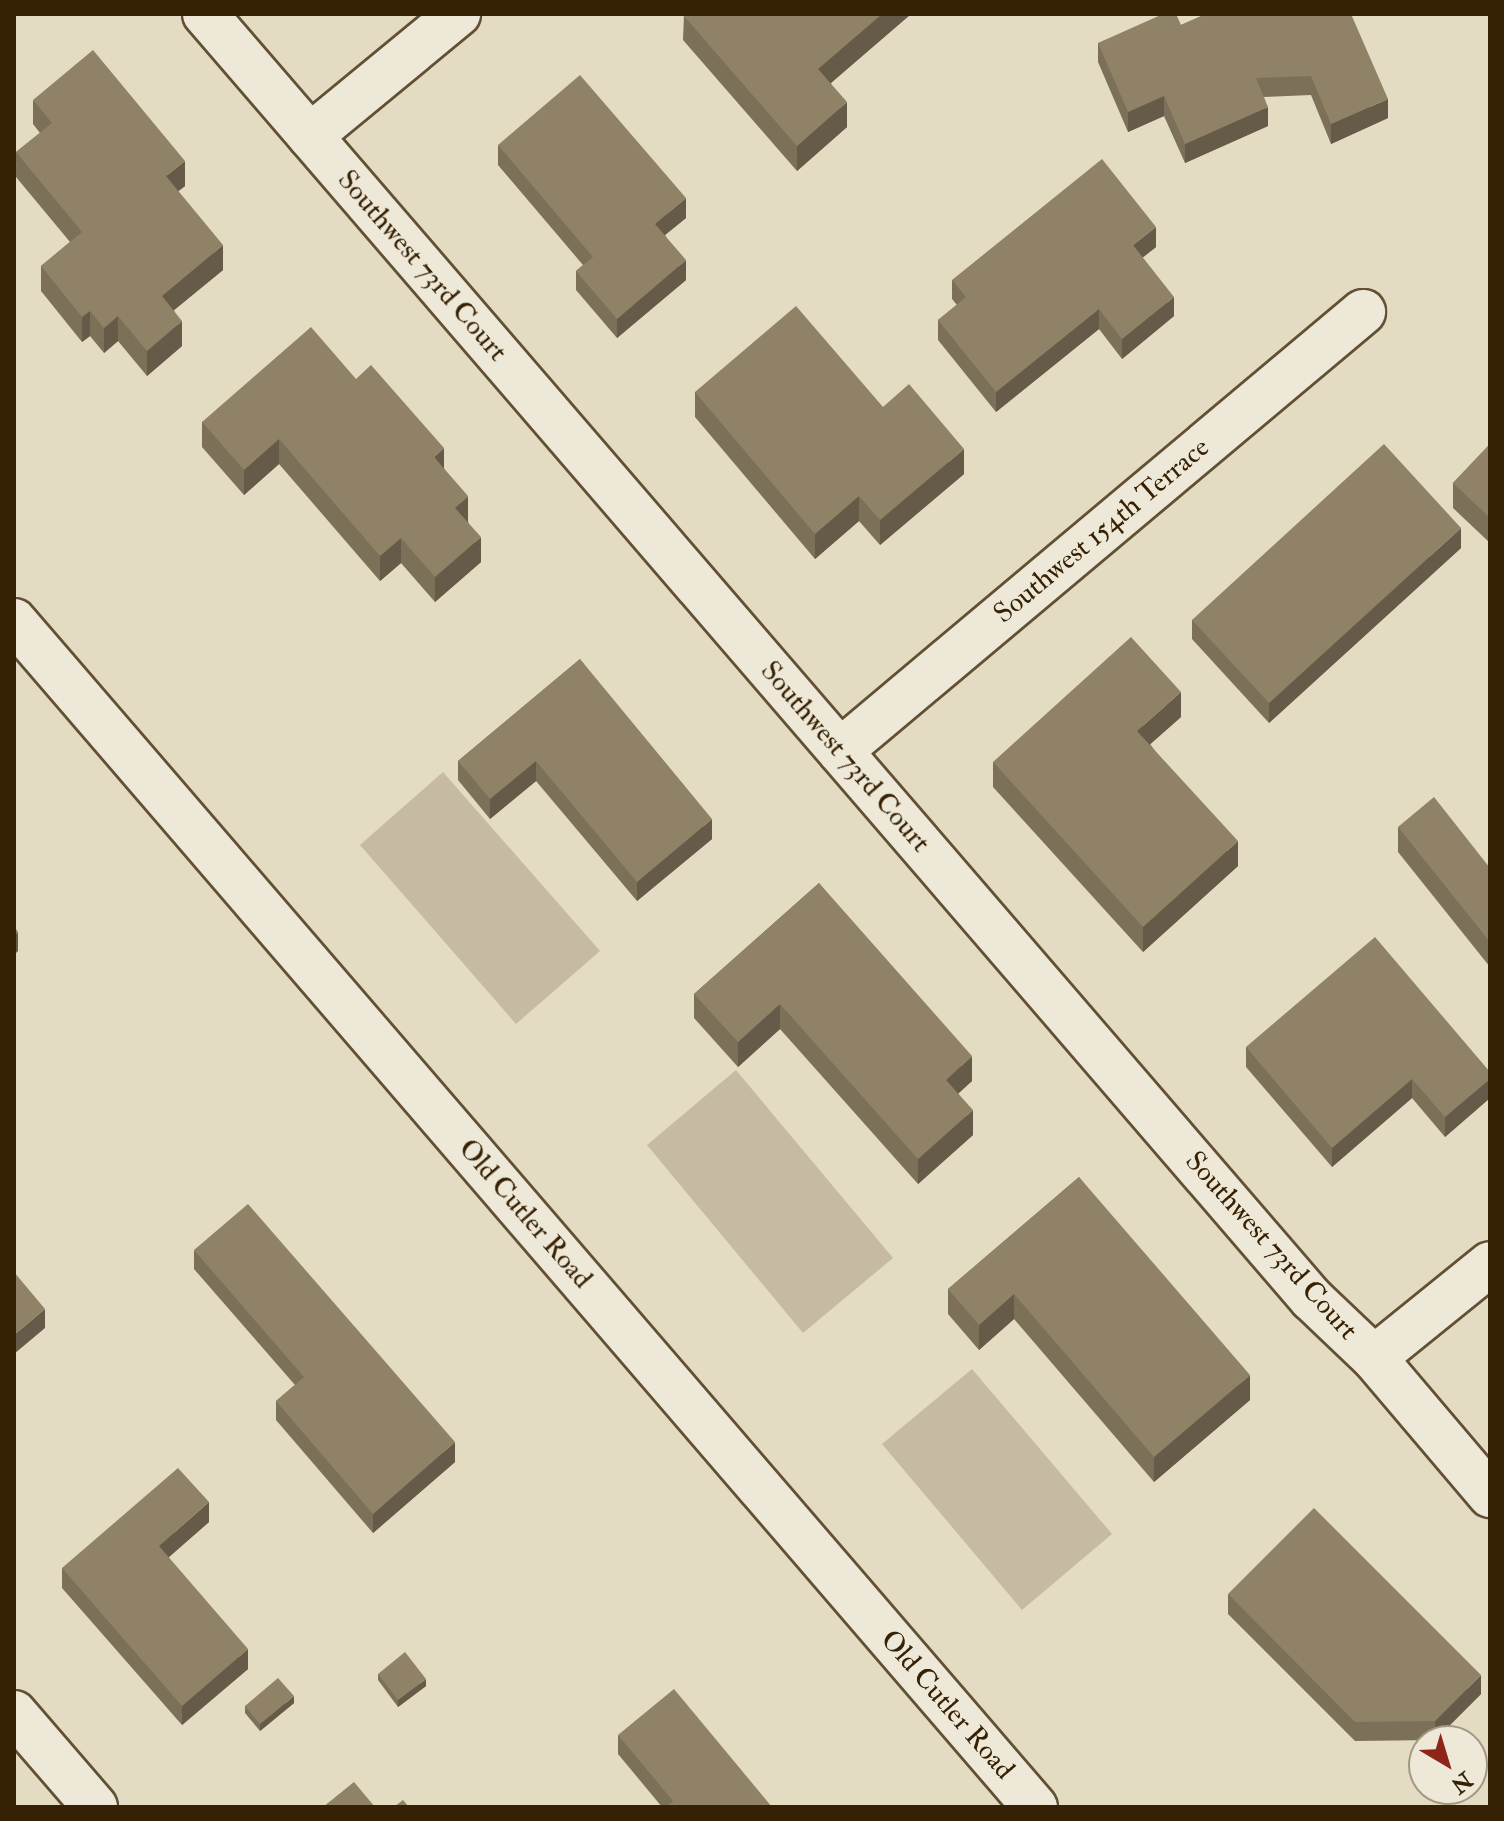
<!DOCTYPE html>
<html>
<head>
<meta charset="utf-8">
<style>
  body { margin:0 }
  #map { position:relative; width:1504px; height:1821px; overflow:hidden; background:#e3dbc2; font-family:"IM FELL Double Pica",serif }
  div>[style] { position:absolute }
  .green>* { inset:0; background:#c6bba2 }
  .roads { filter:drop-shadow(2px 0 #625034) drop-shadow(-2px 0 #625034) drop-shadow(0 2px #625034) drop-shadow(0 -2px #625034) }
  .street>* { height:44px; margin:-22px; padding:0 22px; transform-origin:22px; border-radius:22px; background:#ede8d7 }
  .secondary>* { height:44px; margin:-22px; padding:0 22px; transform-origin:22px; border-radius:22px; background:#ede8d7 }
  .wall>* { inset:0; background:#7c7059 }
  .shaded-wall>* { inset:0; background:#655b48 }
  .building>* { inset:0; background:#908267 }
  span { translate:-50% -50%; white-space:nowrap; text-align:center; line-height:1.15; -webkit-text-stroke:6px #ede8d7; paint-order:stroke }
  .street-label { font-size:28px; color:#372104 }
  .frame { position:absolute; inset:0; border:16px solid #372104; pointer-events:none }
  .north { position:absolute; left:1408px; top:1725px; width:80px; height:80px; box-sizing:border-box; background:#ede8d7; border:2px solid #a49883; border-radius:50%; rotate:142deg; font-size:22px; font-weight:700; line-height:32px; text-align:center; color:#372104 }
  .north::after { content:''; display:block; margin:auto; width:28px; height:36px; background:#8f2418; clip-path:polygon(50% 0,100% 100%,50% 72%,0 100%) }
</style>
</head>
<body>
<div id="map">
  <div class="green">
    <div style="clip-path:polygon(443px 772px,600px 951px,516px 1024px,360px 845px)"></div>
    <div style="clip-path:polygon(736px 1070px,893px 1258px,803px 1333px,647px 1145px)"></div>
    <div style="clip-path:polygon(972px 1369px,1112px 1534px,1022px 1610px,882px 1444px)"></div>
  </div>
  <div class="roads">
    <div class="street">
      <div style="left:205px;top:14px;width:1696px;rotate:49.26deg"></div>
      <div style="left:1312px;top:1299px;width:86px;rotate:43.6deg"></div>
      <div style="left:1374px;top:1358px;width:180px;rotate:49.7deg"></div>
      <div style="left:310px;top:136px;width:192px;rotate:-39.5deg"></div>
      <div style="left:840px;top:751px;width:683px;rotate:-40.01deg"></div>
      <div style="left:1374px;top:1358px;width:149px;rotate:-39deg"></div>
      <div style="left:14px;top:1713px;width:124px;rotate:49.2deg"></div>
    </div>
    <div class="secondary">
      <div style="left:14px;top:621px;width:1565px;rotate:49.28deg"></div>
    </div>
  </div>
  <div class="wall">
    <div style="clip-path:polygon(684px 14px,911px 14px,831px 83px,847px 127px,797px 171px,683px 40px)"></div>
    <div style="clip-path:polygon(1206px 14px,1388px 118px,1331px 144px,1311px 95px,1264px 97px,1268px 126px,1185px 163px,1164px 116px,1128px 132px,1098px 62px,1098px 43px,1181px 25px)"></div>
    <div style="clip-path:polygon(33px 100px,185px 186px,178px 191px,223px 270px,174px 310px,182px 346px,147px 376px,118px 341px,104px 353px,90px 336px,82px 342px,41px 291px,41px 266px,70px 242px,16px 177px,16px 152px,40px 133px,33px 124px)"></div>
    <div style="clip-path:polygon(498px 145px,686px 218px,665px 235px,686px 280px,617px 338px,576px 290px,576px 271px,583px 265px,498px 165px)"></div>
    <div style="clip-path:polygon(1156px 247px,1142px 258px,1174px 316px,1122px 359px,1099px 329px,996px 412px,938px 340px,938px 320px,957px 305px,952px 299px,952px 280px)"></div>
    <div style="clip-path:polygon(356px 379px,444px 468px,468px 521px,481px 562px,435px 602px,401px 563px,380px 581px,279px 464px,244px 495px,202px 447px,202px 422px)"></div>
    <div style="clip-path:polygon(695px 392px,883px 407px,964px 474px,880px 545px,859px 521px,815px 559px,695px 417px)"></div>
    <div style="clip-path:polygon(1490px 444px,1490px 543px,1453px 508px,1453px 483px)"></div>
    <div style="clip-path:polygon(1461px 548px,1269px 723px,1192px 639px,1192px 620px)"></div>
    <div style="clip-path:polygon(580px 659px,712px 839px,637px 901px,536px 781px,490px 819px,458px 780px,458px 761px)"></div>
    <div style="clip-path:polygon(1181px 717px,1150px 744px,1238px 866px,1143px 952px,993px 787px,993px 762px)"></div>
    <div style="clip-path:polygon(1398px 827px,1490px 868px,1490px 967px,1398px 852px)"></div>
    <div style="clip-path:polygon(819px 883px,972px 1081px,958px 1093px,973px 1135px,918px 1184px,780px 1029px,738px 1067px,694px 1018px,694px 994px)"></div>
    <div style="clip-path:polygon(1246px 1047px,1490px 1072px,1490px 1098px,1445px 1137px,1412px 1098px,1332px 1167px,1246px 1067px)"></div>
    <div style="clip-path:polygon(1079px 1177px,1250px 1400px,1154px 1482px,1014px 1319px,979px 1350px,948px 1314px,948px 1289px)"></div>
    <div style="clip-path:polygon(194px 1250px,455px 1462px,373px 1533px,276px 1420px,276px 1401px,295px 1385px,194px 1269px)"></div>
    <div style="clip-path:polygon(209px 1522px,168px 1557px,248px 1669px,182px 1725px,62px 1588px,62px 1568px)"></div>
    <div style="clip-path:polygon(1228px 1594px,1481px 1694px,1435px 1740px,1355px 1741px,1228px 1614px)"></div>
    <div style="clip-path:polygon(378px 1674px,426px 1686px,398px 1707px,378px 1680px)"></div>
    <div style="clip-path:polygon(294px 1703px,260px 1731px,245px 1713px,245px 1706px)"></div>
    <div style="clip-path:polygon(618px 1735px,772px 1807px,662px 1807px,618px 1754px)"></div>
  </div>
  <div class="shaded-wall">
    <div style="clip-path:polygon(882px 14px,911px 14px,818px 94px,818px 69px)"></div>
    <div style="clip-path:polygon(1164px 96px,1164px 116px,1128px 132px,1128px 112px)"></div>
    <div style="clip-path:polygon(1388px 99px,1388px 118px,1331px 144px,1331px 124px)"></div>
    <div style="clip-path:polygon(847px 102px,847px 127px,797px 171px,797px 146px)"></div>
    <div style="clip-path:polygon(1268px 107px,1268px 126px,1185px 163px,1185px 144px)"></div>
    <div style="clip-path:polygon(185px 161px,185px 186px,166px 201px,166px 176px)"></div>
    <div style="clip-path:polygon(686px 198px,686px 218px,655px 243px,655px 224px)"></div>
    <div style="clip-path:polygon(1156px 227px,1156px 247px,1133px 265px,1133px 245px)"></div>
    <div style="clip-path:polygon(223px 245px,223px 270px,162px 320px,162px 296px)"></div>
    <div style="clip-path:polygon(686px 260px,686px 280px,617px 338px,617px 319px)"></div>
    <div style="clip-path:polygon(1174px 297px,1174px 316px,1122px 359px,1122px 339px)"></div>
    <div style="clip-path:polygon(1099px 309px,1099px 329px,996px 412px,996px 392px)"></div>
    <div style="clip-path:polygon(90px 311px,90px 336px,82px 342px,82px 317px)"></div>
    <div style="clip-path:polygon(118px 316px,118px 341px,104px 353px,104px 328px)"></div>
    <div style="clip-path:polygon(182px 321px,182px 346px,147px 376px,147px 351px)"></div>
    <div style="clip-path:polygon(279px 439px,279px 464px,244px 495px,244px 470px)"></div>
    <div style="clip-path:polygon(444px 448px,444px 473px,434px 457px)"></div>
    <div style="clip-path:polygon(964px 449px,964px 474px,880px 545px,880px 520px)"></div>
    <div style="clip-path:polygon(468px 496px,468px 521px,455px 533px,455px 508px)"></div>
    <div style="clip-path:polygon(859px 496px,859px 521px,815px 559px,815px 534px)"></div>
    <div style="clip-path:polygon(1461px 528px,1461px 548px,1269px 723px,1269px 703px)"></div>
    <div style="clip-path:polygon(481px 537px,481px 562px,435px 602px,435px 577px)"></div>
    <div style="clip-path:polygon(401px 538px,401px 563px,380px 581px,380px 556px)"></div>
    <div style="clip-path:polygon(1181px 692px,1181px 717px,1137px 756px,1137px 731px)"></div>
    <div style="clip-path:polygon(536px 761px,536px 781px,490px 819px,490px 799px)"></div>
    <div style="clip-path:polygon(712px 819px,712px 839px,637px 901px,637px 882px)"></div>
    <div style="clip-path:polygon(1238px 841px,1238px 866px,1143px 952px,1143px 927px)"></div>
    <div style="clip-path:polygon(18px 932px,18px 951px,14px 955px,14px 935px)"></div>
    <div style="clip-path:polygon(780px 1004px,780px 1029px,738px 1067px,738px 1042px)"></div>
    <div style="clip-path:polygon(972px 1056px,972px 1081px,946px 1105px,946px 1080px)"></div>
    <div style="clip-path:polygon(1412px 1079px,1412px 1098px,1332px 1167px,1332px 1148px)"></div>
    <div style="clip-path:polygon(1490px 1079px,1490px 1098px,1445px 1137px,1445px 1117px)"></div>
    <div style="clip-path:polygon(973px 1110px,973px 1135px,918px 1184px,918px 1159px)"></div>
    <div style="clip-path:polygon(1014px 1294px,1014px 1319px,979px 1350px,979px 1325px)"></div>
    <div style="clip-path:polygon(45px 1309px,45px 1328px,14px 1354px,14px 1335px)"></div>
    <div style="clip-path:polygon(1250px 1375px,1250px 1400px,1154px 1482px,1154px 1457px)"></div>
    <div style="clip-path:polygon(455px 1442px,455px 1462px,373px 1533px,373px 1514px)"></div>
    <div style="clip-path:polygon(209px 1502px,209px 1522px,159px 1566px,159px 1546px)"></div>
    <div style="clip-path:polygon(248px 1649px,248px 1669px,182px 1725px,182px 1706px)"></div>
    <div style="clip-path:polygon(1481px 1675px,1481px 1694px,1435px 1740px,1435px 1721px)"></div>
    <div style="clip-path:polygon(426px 1679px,426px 1686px,398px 1707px,398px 1700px)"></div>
    <div style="clip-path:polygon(294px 1696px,294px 1703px,260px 1731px,260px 1724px)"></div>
  </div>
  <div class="building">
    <div style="clip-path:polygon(684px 14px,882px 14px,818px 69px,847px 102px,797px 146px,683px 15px)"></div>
    <div style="clip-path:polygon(1163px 14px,1176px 14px,1181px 25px,1206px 14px,1351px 14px,1388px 99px,1331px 124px,1311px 76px,1256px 78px,1268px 107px,1185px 144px,1164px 96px,1128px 112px,1098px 43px)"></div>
    <div style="clip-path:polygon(93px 50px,185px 161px,166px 176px,223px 245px,162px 296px,182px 321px,147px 351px,118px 316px,104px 328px,90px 311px,82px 317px,41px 266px,82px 232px,16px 152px,52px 123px,33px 100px)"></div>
    <div style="clip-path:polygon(580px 75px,686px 198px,655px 224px,686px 260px,617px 319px,576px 271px,593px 257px,498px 145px)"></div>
    <div style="clip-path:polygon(1102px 159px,1156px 227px,1133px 245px,1174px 297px,1122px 339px,1099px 309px,996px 392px,938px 320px,966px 297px,952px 280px)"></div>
    <div style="clip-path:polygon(796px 306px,883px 407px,909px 384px,964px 449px,880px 520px,859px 496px,815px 534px,695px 392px)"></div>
    <div style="clip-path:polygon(311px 327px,356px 379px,371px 365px,444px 448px,434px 457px,468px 496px,455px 508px,481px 537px,435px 577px,401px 538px,380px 556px,279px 439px,244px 470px,202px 422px)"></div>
    <div style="clip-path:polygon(1384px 444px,1461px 528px,1269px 703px,1192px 620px)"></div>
    <div style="clip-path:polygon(1490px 444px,1490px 518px,1453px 483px)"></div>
    <div style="clip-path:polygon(1131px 637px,1181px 692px,1137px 731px,1238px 841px,1143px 927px,993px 762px)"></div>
    <div style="clip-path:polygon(580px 659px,712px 819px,637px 882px,536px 761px,490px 799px,458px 761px)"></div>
    <div style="clip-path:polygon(1434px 797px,1490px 868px,1490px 942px,1398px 827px)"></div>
    <div style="clip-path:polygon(819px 883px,972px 1056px,946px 1080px,973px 1110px,918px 1159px,780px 1004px,738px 1042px,694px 994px)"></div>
    <div style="clip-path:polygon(14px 926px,18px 932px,14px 935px)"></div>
    <div style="clip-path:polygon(1375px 937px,1490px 1072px,1490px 1079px,1445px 1117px,1412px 1079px,1332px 1148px,1246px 1047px)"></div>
    <div style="clip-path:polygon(1079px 1177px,1250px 1375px,1154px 1457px,1014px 1294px,979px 1325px,948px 1289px)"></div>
    <div style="clip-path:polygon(248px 1204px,455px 1442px,373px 1514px,276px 1401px,304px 1377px,194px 1250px)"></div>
    <div style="clip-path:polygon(14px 1272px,45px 1309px,14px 1335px)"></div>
    <div style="clip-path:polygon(178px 1468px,209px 1502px,159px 1546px,248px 1649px,182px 1706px,62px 1568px)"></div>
    <div style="clip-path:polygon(1314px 1508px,1481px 1675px,1435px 1721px,1355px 1722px,1228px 1594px)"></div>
    <div style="clip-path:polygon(405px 1652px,426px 1679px,398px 1700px,378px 1674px)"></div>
    <div style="clip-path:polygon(278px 1678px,294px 1696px,260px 1724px,245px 1706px)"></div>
    <div style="clip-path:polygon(674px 1689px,772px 1807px,666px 1807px,673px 1801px,618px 1735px)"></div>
    <div style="clip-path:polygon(354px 1782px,375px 1807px,323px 1807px)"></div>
    <div style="clip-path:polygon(403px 1800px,409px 1807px,394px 1807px)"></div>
  </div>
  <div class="street-label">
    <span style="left:422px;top:266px;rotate:49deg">Southwest 73rd Court</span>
    <span style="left:1102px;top:531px;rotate:-40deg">Southwest 154th Terrace</span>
    <span style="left:845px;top:757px;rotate:49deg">Southwest 73rd Court</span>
    <span style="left:525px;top:1214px;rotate:49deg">Old Cutler Road</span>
    <span style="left:1271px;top:1246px;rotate:48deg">Southwest 73rd Court</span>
    <span style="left:947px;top:1705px;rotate:49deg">Old Cutler Road</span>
  </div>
  <div class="frame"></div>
  <div class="north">N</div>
</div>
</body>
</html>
